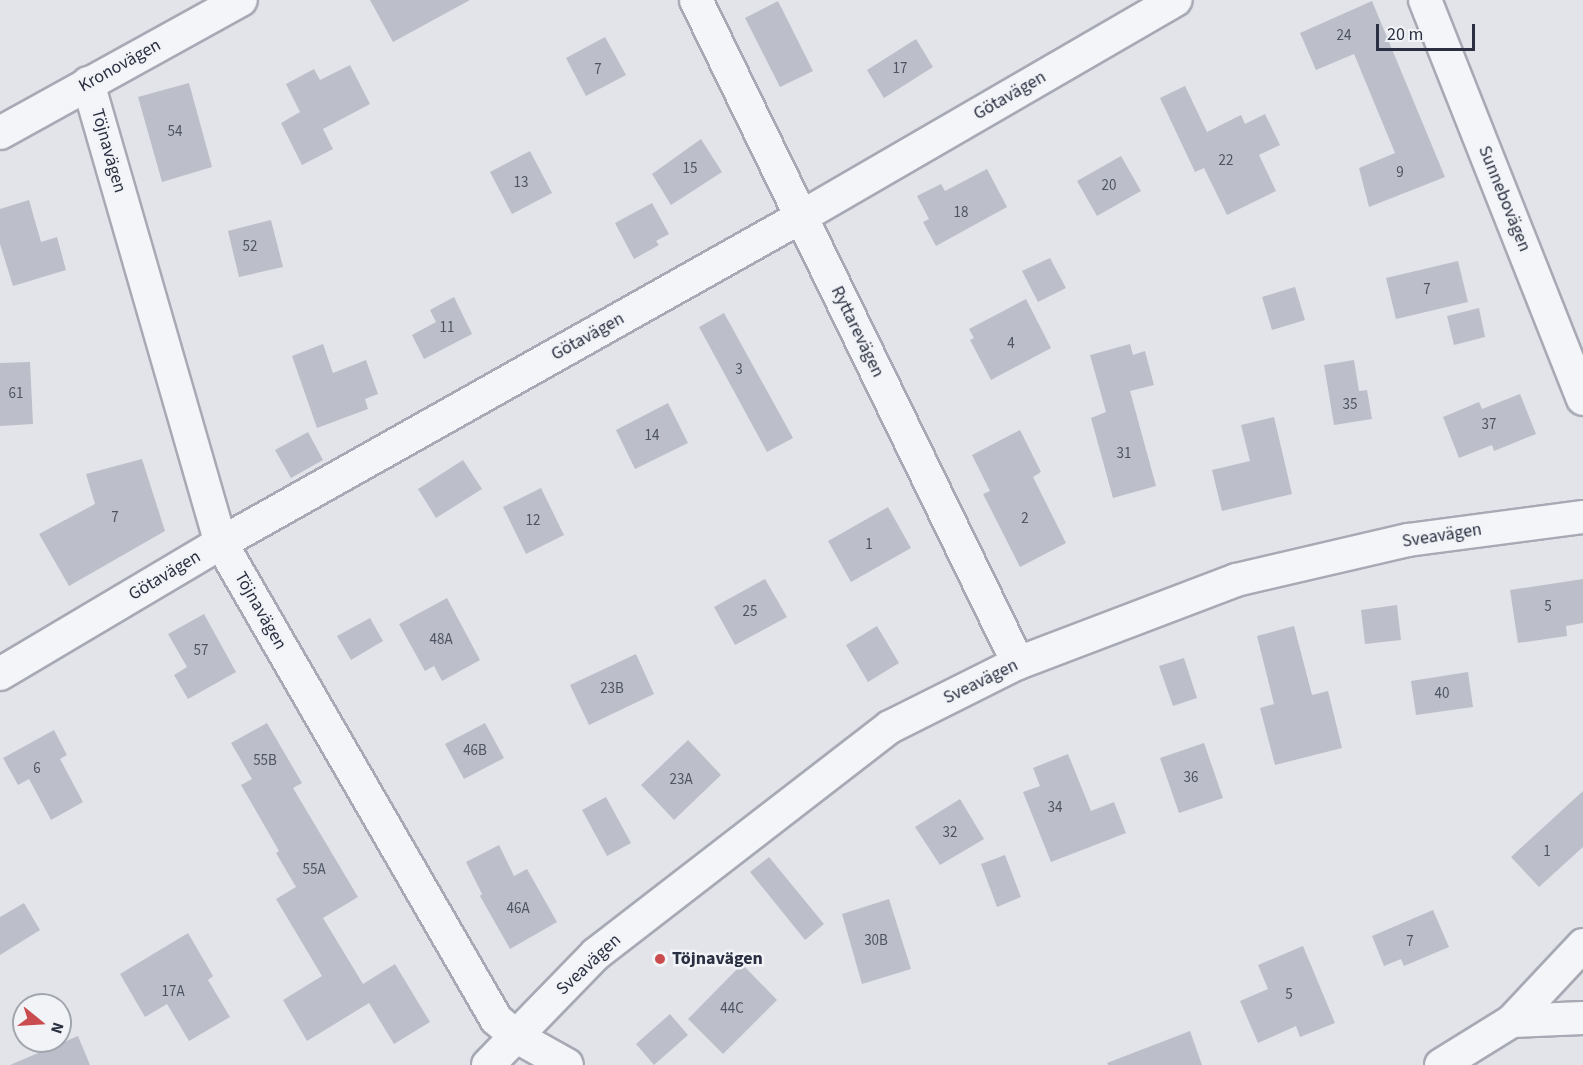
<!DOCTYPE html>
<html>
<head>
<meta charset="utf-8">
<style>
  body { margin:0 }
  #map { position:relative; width:1583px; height:1065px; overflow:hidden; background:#e2e4ea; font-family:"Source Sans 3",sans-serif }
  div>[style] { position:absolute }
  .building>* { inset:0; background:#bcbfc9 }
  .roads { filter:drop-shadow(2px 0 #a7aab4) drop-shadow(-2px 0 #a7aab4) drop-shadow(0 2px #a7aab4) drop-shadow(0 -2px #a7aab4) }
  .minor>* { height:32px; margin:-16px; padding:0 16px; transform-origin:16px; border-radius:16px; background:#f4f5f8 }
  .dots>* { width:16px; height:16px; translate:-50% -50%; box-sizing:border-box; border:3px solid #f1f3f7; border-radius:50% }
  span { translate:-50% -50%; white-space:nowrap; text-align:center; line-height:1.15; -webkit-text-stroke:5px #f1f3f7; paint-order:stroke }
  .number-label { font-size:15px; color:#4e5463 }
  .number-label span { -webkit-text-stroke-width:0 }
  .street-label { font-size:18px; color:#2a3041 }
  .poi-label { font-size:18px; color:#2a3041; font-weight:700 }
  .left { translate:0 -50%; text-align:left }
  .north { position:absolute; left:12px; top:993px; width:60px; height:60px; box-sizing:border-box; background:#f1f3f7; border:2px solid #a1a5ae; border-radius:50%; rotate:108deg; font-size:16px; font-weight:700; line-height:24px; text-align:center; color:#2a3041 }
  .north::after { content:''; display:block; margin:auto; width:21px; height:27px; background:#ca4c4e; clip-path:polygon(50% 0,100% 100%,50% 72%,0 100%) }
  .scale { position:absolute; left:1376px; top:24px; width:99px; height:27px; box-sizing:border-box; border:3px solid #2a3041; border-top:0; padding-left:8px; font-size:18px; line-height:21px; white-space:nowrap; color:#2a3041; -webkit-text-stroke:4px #f1f3f7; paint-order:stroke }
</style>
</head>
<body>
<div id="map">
  <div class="building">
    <div style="clip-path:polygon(370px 0,470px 0,393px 42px)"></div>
    <div style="clip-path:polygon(778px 1px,813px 71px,780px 87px,745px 18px)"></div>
    <div style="clip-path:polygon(1372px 1px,1445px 177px,1369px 207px,1359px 168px,1395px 153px,1354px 54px,1316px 70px,1300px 33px)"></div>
    <div style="clip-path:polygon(605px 37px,626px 75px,586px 96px,566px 58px)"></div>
    <div style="clip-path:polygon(916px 39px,933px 67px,884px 98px,867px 70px)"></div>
    <div style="clip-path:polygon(350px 65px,370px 104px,323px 129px,333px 149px,302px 165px,281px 123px,300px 112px,286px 84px,314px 69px,320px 80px)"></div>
    <div style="clip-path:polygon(189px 83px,212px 167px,162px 182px,138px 97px)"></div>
    <div style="clip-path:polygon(1185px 86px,1207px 132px,1241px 115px,1245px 124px,1265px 114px,1280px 145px,1259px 155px,1276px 191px,1227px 215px,1204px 168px,1195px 172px,1160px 98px)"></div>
    <div style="clip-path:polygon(701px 139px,722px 172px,671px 205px,652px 174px)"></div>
    <div style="clip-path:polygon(530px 151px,552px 193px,512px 214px,490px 172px)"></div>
    <div style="clip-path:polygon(1121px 156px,1141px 191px,1097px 216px,1077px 181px)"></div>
    <div style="clip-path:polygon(987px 169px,1007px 207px,936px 246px,923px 222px,929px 219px,917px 196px,941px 184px,945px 191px)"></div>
    <div style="clip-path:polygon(29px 200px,41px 242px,57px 237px,66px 270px,13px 286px,0 244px,0 209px)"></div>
    <div style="clip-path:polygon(652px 203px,669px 234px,656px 241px,659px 245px,634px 259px,615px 223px)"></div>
    <div style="clip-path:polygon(271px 220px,283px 267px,239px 277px,228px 231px)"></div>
    <div style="clip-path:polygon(1050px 258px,1066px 288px,1038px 302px,1022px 271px)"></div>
    <div style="clip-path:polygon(1458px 261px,1468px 302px,1396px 319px,1386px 278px)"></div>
    <div style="clip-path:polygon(1295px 287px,1305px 320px,1272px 330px,1262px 297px)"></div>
    <div style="clip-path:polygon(454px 297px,472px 334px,424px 359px,412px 335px,436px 322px,430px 310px)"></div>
    <div style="clip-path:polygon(1026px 299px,1051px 348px,991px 380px,970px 340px,974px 338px,969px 329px)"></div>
    <div style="clip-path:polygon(1479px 308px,1485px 337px,1454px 345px,1447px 316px)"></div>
    <div style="clip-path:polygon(724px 313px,793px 438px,767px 452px,699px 327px)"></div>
    <div style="clip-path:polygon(323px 344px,333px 373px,366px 360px,378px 394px,365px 399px,368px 409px,317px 428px,292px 356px)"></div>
    <div style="clip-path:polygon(1130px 344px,1133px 355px,1145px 351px,1154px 385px,1130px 391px,1156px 486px,1113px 498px,1091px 418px,1106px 412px,1090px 355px)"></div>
    <div style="clip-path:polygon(1354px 360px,1359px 391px,1367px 390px,1372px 419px,1334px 425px,1324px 365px)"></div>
    <div style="clip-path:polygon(30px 362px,33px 424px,0 426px,0 363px)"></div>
    <div style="clip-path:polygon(1520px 394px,1536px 434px,1494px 451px,1492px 445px,1459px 458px,1443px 417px,1479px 402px,1482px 409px)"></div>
    <div style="clip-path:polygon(668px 403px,688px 443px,635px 469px,616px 430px)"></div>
    <div style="clip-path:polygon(1274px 417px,1292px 494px,1222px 511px,1212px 470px,1250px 461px,1241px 425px)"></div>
    <div style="clip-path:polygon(1020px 430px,1041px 472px,1033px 477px,1066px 543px,1020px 567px,983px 494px,990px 491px,972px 455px)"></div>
    <div style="clip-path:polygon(308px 432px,323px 460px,291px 478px,275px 450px)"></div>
    <div style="clip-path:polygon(142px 459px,165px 531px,69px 586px,39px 534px,95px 504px,86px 474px)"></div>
    <div style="clip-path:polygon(463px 460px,482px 489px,436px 518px,418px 489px)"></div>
    <div style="clip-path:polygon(541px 488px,564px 535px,526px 554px,503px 507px)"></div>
    <div style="clip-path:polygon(888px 507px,911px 548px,851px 582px,828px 541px)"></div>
    <div style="clip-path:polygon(765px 579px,787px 617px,735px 645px,714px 607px)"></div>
    <div style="clip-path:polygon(1583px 579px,1583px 623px,1566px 626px,1567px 636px,1518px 643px,1510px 590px)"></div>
    <div style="clip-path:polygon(447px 598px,480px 660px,442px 681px,434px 666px,425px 671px,399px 624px)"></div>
    <div style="clip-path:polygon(1397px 605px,1401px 640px,1365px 644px,1361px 610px)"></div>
    <div style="clip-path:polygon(204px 614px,236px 672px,188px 699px,174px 675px,187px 667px,168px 634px)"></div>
    <div style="clip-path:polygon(370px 618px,383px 641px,351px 660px,337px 636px)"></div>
    <div style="clip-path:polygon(877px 626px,899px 663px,868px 682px,846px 645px)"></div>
    <div style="clip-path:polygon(1294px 626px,1312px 695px,1328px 691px,1342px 748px,1275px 765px,1260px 708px,1274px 704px,1257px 636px)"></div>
    <div style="clip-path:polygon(636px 654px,654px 694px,589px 725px,570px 685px)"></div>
    <div style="clip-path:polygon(1184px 658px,1197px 698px,1173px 706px,1159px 666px)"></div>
    <div style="clip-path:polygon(1468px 672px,1473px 707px,1416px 715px,1411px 681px)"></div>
    <div style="clip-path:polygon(267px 723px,302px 783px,293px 788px,358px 897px,323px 918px,363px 984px,395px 964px,430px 1022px,394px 1044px,369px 1003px,307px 1041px,283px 1000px,322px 976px,276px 899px,296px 887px,276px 853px,279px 851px,241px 785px,252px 779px,231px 743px)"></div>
    <div style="clip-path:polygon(485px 723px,504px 758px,464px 779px,445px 744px)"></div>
    <div style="clip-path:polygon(54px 730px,67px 755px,60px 759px,83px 802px,51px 820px,29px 779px,18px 785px,3px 758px)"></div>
    <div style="clip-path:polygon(688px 740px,721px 775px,674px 820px,641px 785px)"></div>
    <div style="clip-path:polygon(1204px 743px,1223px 798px,1179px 813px,1160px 758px)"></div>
    <div style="clip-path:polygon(1068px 754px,1091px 811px,1114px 802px,1126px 833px,1051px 862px,1023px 792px,1040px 786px,1033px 768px)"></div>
    <div style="clip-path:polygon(1583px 791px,1583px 847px,1539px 887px,1511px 857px)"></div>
    <div style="clip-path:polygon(606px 797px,631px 843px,607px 856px,582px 810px)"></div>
    <div style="clip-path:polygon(960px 799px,984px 839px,940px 865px,915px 827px)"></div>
    <div style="clip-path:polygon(499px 845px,514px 876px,527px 869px,557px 922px,510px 949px,480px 896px,482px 894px,466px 862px)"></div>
    <div style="clip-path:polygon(1005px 855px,1021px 897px,997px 907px,981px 864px)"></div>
    <div style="clip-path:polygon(769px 857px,824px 924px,805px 940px,750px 872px)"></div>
    <div style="clip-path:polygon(889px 899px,911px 969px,862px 984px,842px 914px)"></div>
    <div style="clip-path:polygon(24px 903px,40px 930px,0 955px,0 917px)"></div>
    <div style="clip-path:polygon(1433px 910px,1449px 947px,1404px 966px,1401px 959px,1384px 966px,1372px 936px)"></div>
    <div style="clip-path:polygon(188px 933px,213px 976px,208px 980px,230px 1017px,189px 1041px,167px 1004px,145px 1017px,120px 974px)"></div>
    <div style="clip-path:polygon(1303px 946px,1335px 1023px,1300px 1037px,1296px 1026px,1258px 1043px,1240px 1001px,1268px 989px,1258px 965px)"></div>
    <div style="clip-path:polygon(742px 964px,777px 1000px,723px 1054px,688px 1019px)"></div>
    <div style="clip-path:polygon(670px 1014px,688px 1035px,654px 1065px,636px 1044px)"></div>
    <div style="clip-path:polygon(1190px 1031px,1202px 1065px,1108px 1065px,1107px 1063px)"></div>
    <div style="clip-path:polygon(78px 1036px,90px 1065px,10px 1065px)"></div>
  </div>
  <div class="roads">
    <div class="minor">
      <div style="left:696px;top:0;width:737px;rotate:64.1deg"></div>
      <div style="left:1425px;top:0;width:429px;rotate:68.4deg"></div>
      <div style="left:88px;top:83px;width:479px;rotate:73.9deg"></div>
      <div style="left:221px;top:543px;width:550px;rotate:59.98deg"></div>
      <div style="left:496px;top:1019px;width:28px;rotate:41deg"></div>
      <div style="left:517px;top:1037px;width:57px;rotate:29.2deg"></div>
      <div style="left:0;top:133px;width:275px;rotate:-28.9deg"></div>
      <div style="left:0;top:674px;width:257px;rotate:-30.7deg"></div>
      <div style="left:221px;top:543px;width:665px;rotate:-29.34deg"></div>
      <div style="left:801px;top:217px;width:433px;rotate:-30.1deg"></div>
      <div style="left:1512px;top:1021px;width:104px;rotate:-46.9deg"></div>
      <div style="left:488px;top:1065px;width:155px;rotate:-45.8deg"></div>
      <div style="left:596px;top:954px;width:371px;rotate:-37.7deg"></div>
      <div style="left:890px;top:727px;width:143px;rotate:-26.6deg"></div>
      <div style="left:1018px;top:663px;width:233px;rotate:-20.8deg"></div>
      <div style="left:1236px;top:580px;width:177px;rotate:-13.1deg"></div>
      <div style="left:1408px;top:540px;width:177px;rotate:-7.5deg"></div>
      <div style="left:1441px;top:1065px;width:84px;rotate:-31.8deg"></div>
      <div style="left:1512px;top:1021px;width:71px;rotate:-2.4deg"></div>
    </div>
  </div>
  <div class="dots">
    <div style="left:660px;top:959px;background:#ca4c4e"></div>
  </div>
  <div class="number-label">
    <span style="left:1344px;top:36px">24</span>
    <span style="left:900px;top:69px">17</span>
    <span style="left:598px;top:70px">7</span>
    <span style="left:175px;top:132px">54</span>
    <span style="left:1226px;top:161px">22</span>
    <span style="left:690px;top:169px">15</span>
    <span style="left:1400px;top:173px">9</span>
    <span style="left:521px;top:183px">13</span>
    <span style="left:1109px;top:186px">20</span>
    <span style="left:961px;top:213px">18</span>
    <span style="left:250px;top:247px">52</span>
    <span style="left:1427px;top:290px">7</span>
    <span style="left:447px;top:328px">11</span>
    <span style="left:1011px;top:344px">4</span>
    <span style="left:739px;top:370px">3</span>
    <span style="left:16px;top:394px">61</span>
    <span style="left:1350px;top:405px">35</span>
    <span style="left:1489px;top:425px">37</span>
    <span style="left:652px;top:436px">14</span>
    <span style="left:1124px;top:454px">31</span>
    <span style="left:115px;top:518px">7</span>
    <span style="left:1025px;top:519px">2</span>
    <span style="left:533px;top:521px">12</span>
    <span style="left:869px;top:545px">1</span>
    <span style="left:1548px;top:607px">5</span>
    <span style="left:750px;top:612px">25</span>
    <span style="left:441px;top:640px">48A</span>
    <span style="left:201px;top:651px">57</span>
    <span style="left:612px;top:689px">23B</span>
    <span style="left:1442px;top:694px">40</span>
    <span style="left:475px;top:751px">46B</span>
    <span style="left:265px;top:761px">55B</span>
    <span style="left:37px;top:769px">6</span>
    <span style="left:1191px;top:778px">36</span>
    <span style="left:681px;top:780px">23A</span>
    <span style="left:1055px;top:808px">34</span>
    <span style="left:950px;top:833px">32</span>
    <span style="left:1547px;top:852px">1</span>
    <span style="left:314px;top:870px">55A</span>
    <span style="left:518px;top:909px">46A</span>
    <span style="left:876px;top:941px">30B</span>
    <span style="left:1410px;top:942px">7</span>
    <span style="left:173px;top:992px">17A</span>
    <span style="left:1289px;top:995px">5</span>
    <span style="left:732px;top:1009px">44C</span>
  </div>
  <div class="street-label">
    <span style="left:120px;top:66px;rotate:-29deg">Kronovägen</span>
    <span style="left:1010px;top:96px;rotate:-30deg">Götavägen</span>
    <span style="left:108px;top:151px;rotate:74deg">Töjnavägen</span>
    <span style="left:1504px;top:199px;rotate:68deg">Sunnebovägen</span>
    <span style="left:857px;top:332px;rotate:64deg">Ryttarevägen</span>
    <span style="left:588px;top:337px;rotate:-29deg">Götavägen</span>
    <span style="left:1442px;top:536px;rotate:-9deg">Sveavägen</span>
    <span style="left:165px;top:576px;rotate:-31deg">Götavägen</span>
    <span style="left:260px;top:611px;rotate:60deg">Töjnavägen</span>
    <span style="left:981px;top:682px;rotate:-26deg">Sveavägen</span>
    <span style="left:589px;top:965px;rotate:-43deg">Sveavägen</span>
  </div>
  <div class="poi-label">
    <span class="left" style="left:672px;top:959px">Töjnavägen</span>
  </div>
  <div class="north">N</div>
  <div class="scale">20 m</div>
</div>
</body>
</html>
